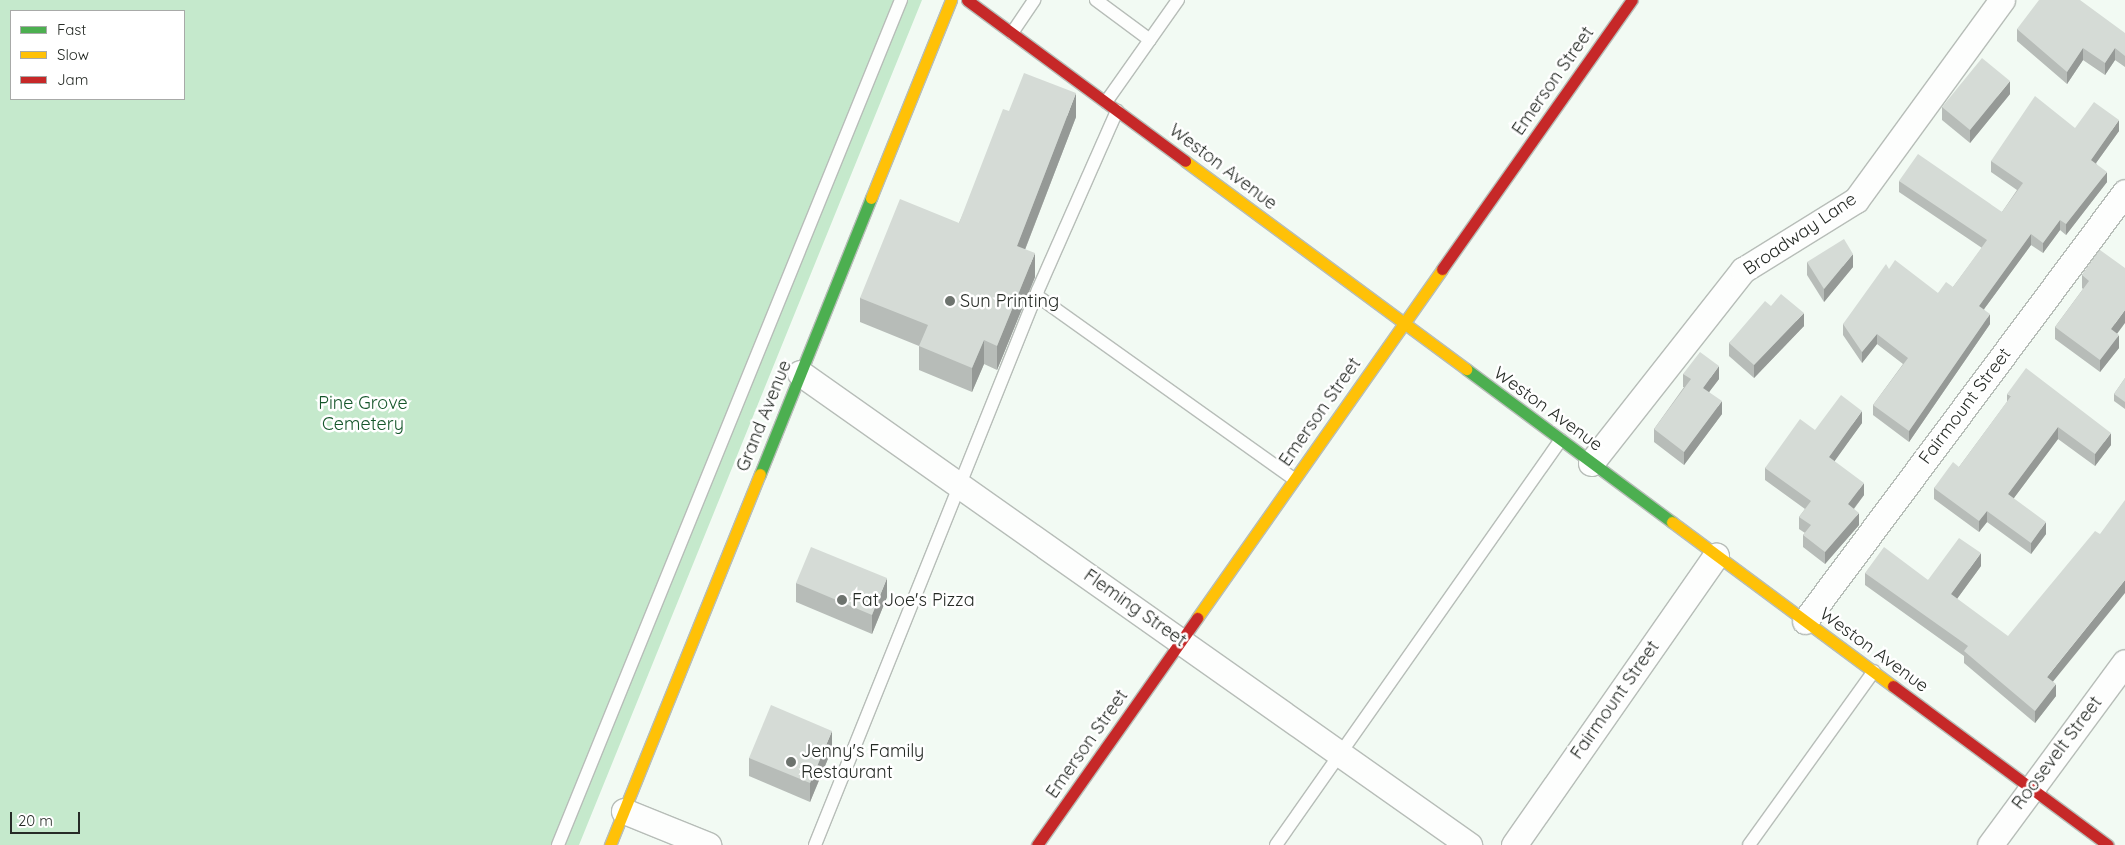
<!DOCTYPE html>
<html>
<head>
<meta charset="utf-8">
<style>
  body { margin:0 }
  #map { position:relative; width:2125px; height:845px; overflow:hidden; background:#f2faf3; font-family:Quicksand,sans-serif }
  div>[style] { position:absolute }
  .green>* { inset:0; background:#c5e9cc }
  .roads { filter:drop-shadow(1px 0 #b7bdb8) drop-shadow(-1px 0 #b7bdb8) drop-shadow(0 1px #b7bdb8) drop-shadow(0 -1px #b7bdb8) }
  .lane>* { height:12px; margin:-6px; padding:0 6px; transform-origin:6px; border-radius:6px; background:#fdfefd }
  .street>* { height:25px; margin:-12.5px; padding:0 12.5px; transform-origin:12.5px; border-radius:12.5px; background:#fdfefd }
  .fast>* { height:11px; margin:-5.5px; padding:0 5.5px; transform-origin:5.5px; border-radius:5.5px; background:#4caf50 }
  .slow>* { height:11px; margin:-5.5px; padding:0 5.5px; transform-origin:5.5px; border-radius:5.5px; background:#ffc107 }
  .jam>* { height:11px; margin:-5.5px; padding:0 5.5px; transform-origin:5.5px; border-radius:5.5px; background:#c62828 }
  .wall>* { inset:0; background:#b7bcb8 }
  .shaded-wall>* { inset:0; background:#959996 }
  .building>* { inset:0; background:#d5dbd6 }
  .dots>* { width:14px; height:14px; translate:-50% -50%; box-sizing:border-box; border:2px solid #fff; border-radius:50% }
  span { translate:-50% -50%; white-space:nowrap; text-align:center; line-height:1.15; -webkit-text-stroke:5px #fff; paint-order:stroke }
  .street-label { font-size:18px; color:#262b26 }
  .poi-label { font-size:18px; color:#262b26 }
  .left { translate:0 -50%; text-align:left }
  .park-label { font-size:18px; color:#16562b }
  .legend { position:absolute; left:10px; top:10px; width:175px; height:90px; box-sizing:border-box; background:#fff; border:1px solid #a8aaa8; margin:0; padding:6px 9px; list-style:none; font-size:15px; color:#262b26 }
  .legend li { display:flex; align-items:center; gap:10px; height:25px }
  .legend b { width:25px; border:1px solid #a8aaa8 }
  .scale { position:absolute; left:10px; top:812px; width:70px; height:22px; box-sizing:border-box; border:2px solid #262b26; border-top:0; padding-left:6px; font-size:15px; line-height:18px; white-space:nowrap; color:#262b26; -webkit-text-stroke:4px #fff; paint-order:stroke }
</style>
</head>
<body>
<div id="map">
  <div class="green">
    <div style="clip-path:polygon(evenodd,0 0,922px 0,579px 845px,0 845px,0 0,11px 11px,184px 11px,184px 99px,11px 99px,11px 11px)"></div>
  </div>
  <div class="roads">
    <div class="lane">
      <div style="left:1096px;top:0;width:67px;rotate:36.5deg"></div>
      <div style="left:1012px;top:33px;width:40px;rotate:-56deg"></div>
      <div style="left:1106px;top:102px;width:125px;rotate:-54.8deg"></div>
      <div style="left:1036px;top:295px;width:317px;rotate:35.5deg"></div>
      <div style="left:558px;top:845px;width:912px;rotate:-67.91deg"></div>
      <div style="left:815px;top:845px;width:598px;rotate:-68.11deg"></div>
      <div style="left:1038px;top:290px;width:196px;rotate:-66.2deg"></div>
      <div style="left:1276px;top:845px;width:495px;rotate:-54.9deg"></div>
      <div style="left:1749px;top:845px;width:214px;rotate:-54.3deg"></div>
    </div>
    <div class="street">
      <div style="left:800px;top:373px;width:819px;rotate:35.2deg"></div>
      <div style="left:1591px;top:463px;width:246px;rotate:-51.8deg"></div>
      <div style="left:1743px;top:270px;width:133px;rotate:-31.8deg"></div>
      <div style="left:1856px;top:200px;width:248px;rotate:-53.9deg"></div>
      <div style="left:1805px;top:621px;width:535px;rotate:-53.28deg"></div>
      <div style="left:624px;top:811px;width:91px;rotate:22deg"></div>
      <div style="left:1514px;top:845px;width:353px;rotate:-55.1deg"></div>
      <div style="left:1990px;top:845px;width:227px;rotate:-53.6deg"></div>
    </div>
    <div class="fast">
      <div style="left:1466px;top:369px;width:257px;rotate:36.6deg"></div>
      <div style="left:760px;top:474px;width:297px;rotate:-68.1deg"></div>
    </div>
    <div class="slow">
      <div style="left:1185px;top:161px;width:350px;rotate:36.5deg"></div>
      <div style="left:871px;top:198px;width:214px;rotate:-68deg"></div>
      <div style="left:1672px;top:522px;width:275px;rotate:36.6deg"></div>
      <div style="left:1197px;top:618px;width:426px;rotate:-54.9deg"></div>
      <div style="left:610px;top:845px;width:400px;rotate:-68deg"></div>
    </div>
    <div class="jam">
      <div style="left:967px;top:0;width:271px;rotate:36.4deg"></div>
      <div style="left:1442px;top:269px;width:329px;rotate:-54.8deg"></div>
      <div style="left:1893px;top:686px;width:267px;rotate:36.5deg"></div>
      <div style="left:1037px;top:845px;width:278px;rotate:-54.8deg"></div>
    </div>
  </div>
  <div class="wall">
    <div style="clip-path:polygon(2017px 29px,2125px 33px,2125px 67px,2115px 60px,2105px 75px,2083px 60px,2067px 84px,2017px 41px)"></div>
    <div style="clip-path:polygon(2010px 94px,1970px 143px,1942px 120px,1942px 107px)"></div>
    <div style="clip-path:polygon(1009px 111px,1076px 117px,1025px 250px,1035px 277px,997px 370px,984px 364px,972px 392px,919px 370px,919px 346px,860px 322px,860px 298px,959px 223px)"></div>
    <div style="clip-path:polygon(2075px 128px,2119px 131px,2096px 163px,2107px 182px,2066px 235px,2060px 230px,2043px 253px,2031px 245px,1984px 309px,1990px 324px,1909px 442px,1873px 415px,1873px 405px,1903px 364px,1877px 344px,1862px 363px,1843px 335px,1843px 324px,1938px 293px,1953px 287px,1982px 248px,1899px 192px,1899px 181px,2002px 212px,2017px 190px,1991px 172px,1991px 161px)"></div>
    <div style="clip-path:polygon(2100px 250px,2117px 334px,2119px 348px,2100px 372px,2055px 339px,2055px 327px,2083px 289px,2082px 288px,2082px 275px)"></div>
    <div style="clip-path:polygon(1807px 262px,1853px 267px,1824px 302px,1807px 275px)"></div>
    <div style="clip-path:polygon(1771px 306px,1804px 326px,1754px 378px,1729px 356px,1729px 343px)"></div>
    <div style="clip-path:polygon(1683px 374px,1719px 379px,1709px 392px,1722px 414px,1684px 465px,1654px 442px,1654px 429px,1684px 387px,1683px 387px)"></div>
    <div style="clip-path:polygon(2125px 378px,2125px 409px,2114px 401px,2114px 394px)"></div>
    <div style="clip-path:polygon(2007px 394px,2111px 445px,2095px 466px,2058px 439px,2013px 499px,2046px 534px,2031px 554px,1987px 522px,1979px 532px,1934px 499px,1934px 488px,1959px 467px,2007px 402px)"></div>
    <div style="clip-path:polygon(1862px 423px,1834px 461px,1864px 495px,1854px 509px,1859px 525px,1825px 564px,1803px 547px,1803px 535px,1805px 533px,1799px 529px,1799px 517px,1805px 509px,1765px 480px,1765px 468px,1815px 430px)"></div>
    <div style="clip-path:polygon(1981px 566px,1957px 599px,2053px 682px,2056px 696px,2035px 723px,1964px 663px,1964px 656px,1865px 585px,1865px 573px,1928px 580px)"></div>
    <div style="clip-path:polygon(796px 583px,887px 597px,872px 634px,796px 602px)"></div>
    <div style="clip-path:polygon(832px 749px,810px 802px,749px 776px,749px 758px)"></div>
  </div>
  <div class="shaded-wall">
    <div style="clip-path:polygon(2083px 48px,2083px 60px,2067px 84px,2067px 72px)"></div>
    <div style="clip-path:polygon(2115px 48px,2115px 60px,2105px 75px,2105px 63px)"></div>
    <div style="clip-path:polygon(2010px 81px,2010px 94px,1970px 143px,1970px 130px)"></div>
    <div style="clip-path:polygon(1076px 93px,1076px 117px,1017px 270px,1017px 246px)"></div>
    <div style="clip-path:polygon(2119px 120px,2119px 131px,2091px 170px,2091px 160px)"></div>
    <div style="clip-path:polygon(2107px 172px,2107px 182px,2066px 235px,2066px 224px)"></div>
    <div style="clip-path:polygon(2060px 220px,2060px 230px,2043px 253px,2043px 243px)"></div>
    <div style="clip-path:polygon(2031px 234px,2031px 245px,1979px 316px,1979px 306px)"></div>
    <div style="clip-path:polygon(1035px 253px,1035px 277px,997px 370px,997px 346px)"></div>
    <div style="clip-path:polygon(1853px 254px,1853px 267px,1824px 302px,1824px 289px)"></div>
    <div style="clip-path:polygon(2125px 310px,2125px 323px,2111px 342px,2111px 329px)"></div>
    <div style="clip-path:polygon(1804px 313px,1804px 326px,1754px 378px,1754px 365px)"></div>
    <div style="clip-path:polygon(1990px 314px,1990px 324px,1909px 442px,1909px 431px)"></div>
    <div style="clip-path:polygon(1877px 334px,1877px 344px,1862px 363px,1862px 352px)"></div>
    <div style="clip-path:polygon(2119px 335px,2119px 348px,2100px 372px,2100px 360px)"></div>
    <div style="clip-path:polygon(984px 340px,984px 364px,972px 392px,972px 368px)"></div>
    <div style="clip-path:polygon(1719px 366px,1719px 379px,1703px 400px,1703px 388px)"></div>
    <div style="clip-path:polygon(1722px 401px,1722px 414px,1684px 465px,1684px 452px)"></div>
    <div style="clip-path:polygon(1862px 411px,1862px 423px,1829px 469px,1829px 457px)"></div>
    <div style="clip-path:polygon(2058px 427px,2058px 439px,2008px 506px,2008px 494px)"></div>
    <div style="clip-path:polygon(2111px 433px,2111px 445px,2095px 466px,2095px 454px)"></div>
    <div style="clip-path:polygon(1864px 483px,1864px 495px,1848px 516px,1848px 504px)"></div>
    <div style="clip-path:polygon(1987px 511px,1987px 522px,1979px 532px,1979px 521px)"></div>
    <div style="clip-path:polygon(1859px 513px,1859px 525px,1825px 564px,1825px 552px)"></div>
    <div style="clip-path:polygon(2046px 522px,2046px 534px,2031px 554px,2031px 543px)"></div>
    <div style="clip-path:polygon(1981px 553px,1981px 566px,1951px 607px,1951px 594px)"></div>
    <div style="clip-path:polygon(887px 578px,887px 597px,872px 634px,872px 615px)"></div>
    <div style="clip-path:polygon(2125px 580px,2125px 593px,2047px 689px,2047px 677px)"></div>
    <div style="clip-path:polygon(2056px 684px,2056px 696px,2035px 723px,2035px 711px)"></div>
    <div style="clip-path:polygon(832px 731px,832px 749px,810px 802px,810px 783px)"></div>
  </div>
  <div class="building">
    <div style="clip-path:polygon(2039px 0,2080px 0,2125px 33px,2125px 56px,2115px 48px,2105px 63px,2083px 48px,2067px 72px,2017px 29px)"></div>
    <div style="clip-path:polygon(1982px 58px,2010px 81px,1970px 130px,1942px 107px)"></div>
    <div style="clip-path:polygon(1024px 73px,1076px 93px,1017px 246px,1035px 253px,997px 346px,984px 340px,972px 368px,919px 346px,928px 325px,860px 298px,900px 199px,959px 223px,1003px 109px,1009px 111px)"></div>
    <div style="clip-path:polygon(2035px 96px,2075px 128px,2094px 102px,2119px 120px,2091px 160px,2107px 172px,2066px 224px,2060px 220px,2043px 243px,2031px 234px,1979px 306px,1990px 314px,1909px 431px,1873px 405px,1908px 358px,1877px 334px,1862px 352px,1843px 324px,1886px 264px,1889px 269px,1895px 260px,1938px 293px,1946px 282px,1953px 287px,1987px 240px,1899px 181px,1918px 154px,2002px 212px,2023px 183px,1991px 161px)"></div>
    <div style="clip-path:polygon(1844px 239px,1853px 254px,1824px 289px,1807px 262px)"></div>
    <div style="clip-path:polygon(2100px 250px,2125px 268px,2125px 310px,2111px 329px,2119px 335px,2100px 360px,2055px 327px,2089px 281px,2082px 275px)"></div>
    <div style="clip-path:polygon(1781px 294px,1804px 313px,1754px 365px,1729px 343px,1765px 301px,1771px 306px)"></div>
    <div style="clip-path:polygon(1700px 352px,1719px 366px,1703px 388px,1722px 401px,1684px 452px,1654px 429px,1691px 379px,1683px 374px)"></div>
    <div style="clip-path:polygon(2026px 368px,2111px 433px,2095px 454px,2058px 427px,2008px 494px,2046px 522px,2031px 543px,1987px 511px,1979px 521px,1934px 488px,1953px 462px,1959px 467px,2011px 396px,2007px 394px)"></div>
    <div style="clip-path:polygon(2125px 378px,2125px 402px,2114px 394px)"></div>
    <div style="clip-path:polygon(1841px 395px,1862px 411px,1829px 457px,1864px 483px,1848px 504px,1859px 513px,1825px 552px,1803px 535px,1811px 525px,1799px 517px,1811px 501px,1765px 468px,1800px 419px,1815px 430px)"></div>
    <div style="clip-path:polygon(2125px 500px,2125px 580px,2047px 677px,2056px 684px,2035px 711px,1964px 651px,1968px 646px,1865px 573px,1884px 547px,1928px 580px,1959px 538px,1981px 553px,1951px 594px,2008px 636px,2095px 531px,2100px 534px)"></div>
    <div style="clip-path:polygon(811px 547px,887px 578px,872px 615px,796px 583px)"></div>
    <div style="clip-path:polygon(771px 705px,832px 731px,810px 783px,749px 758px)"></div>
  </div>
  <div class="dots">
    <div style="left:950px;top:301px;background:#6d736e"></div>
    <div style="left:842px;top:600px;background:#6d736e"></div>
    <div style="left:791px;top:762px;background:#6d736e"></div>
  </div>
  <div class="street-label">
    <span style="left:1553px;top:81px;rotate:-55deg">Emerson Street</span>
    <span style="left:1223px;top:167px;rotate:37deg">Weston Avenue</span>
    <span style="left:1800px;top:234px;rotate:-34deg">Broadway Lane</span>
    <span style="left:1965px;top:406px;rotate:-53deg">Fairmount Street</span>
    <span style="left:1548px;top:409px;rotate:36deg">Weston Avenue</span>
    <span style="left:1320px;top:412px;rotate:-55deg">Emerson Street</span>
    <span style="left:764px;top:416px;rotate:-68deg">Grand Avenue</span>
    <span style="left:1135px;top:608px;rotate:35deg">Fleming Street</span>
    <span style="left:1874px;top:650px;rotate:36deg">Weston Avenue</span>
    <span style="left:1615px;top:700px;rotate:-55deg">Fairmount Street</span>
    <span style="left:1087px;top:744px;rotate:-55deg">Emerson Street</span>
    <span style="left:2057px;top:753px;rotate:-53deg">Roosevelt Street</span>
  </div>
  <div class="poi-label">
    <span class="left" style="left:960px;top:301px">Sun Printing</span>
    <span class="left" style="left:852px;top:600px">Fat Joe's Pizza</span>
    <span class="left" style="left:801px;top:762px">Jenny's Family<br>Restaurant</span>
  </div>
  <div class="park-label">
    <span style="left:363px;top:414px">Pine Grove<br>Cemetery</span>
  </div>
  <ul class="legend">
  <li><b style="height:6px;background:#4caf50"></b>Fast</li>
  <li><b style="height:6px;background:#ffc107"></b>Slow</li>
  <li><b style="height:6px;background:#c62828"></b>Jam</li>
  </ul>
  <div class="scale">20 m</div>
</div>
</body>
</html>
